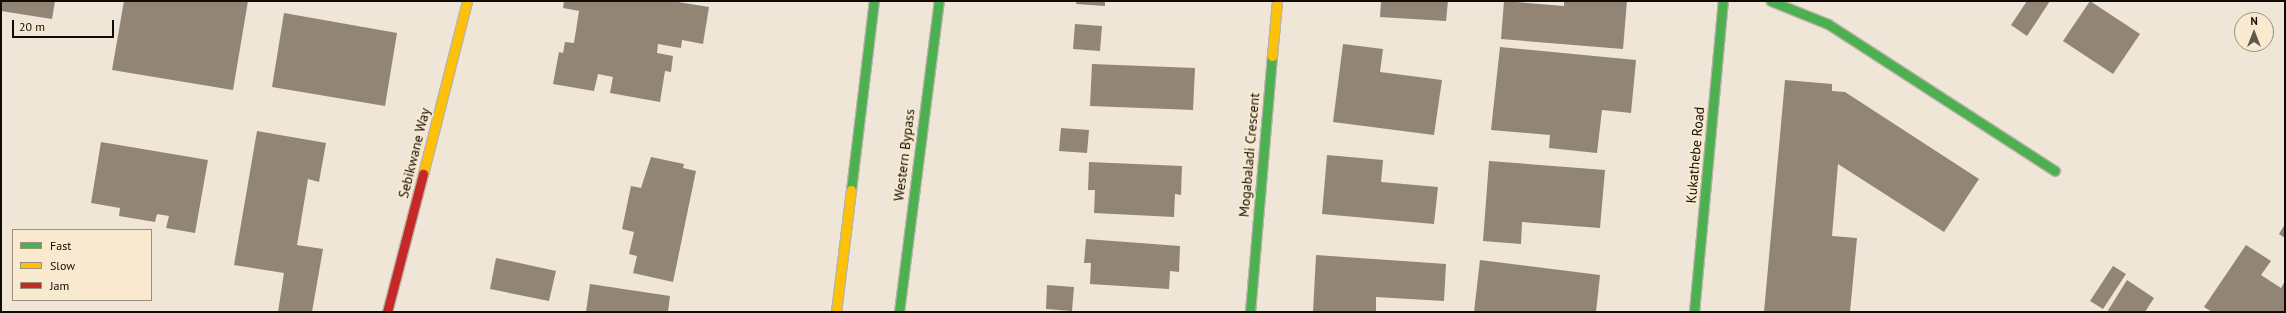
<!DOCTYPE html>
<html>
<head>
<meta charset="utf-8">
<style>
  body { margin:0 }
  #map { position:relative; width:2286px; height:313px; overflow:hidden; background:#efe6d8; font-family:"PT Sans",sans-serif }
  div>[style] { position:absolute }
  .building>* { inset:0; background:#928576 }
  .roads { filter:drop-shadow(1px 0 #bab3a8) drop-shadow(-1px 0 #bab3a8) drop-shadow(0 1px #bab3a8) drop-shadow(0 -1px #bab3a8) }
  .fast>* { height:9px; margin:-4.5px; padding:0 4.5px; transform-origin:4.5px; border-radius:4.5px; background:#4caf50 }
  .slow>* { height:9px; margin:-4.5px; padding:0 4.5px; transform-origin:4.5px; border-radius:4.5px; background:#ffc107 }
  .jam>* { height:9px; margin:-4.5px; padding:0 4.5px; transform-origin:4.5px; border-radius:4.5px; background:#c62828 }
  span { translate:-50% -50%; white-space:nowrap; text-align:center; line-height:1.15; -webkit-text-stroke:4px #f8e9cf; paint-order:stroke }
  .street-label { font-size:14px; color:#100b04 }
  .frame { position:absolute; inset:0; border:2px solid #100b04; pointer-events:none }
  .legend { position:absolute; left:12px; top:229px; width:140px; height:72px; box-sizing:border-box; background:#f8e9cf; border:1px solid #9b907e; margin:0; padding:5px 7px; list-style:none; font-size:12px; color:#100b04 }
  .legend li { display:flex; align-items:center; gap:8px; height:20px }
  .legend b { width:20px; border:1px solid #9b907e }
  .north { position:absolute; left:2234px; top:12px; width:40px; height:40px; box-sizing:border-box; background:#f8e9cf; border:1px solid #9b907e; border-radius:50%; rotate:0deg; font-size:11px; font-weight:700; line-height:16px; text-align:center; color:#100b04 }
  .north::after { content:''; display:block; margin:auto; width:14px; height:18px; background:#5e584e; clip-path:polygon(50% 0,100% 100%,50% 72%,0 100%) }
  .scale { position:absolute; left:12px; top:20px; width:102px; height:18px; box-sizing:border-box; border:2px solid #100b04; border-top:0; padding-left:5px; font-size:12px; line-height:14px; white-space:nowrap; color:#100b04; -webkit-text-stroke:3px #f8e9cf; paint-order:stroke }
</style>
</head>
<body>
<div id="map">
  <div class="building">
    <div style="clip-path:polygon(1px 1px,55px 1px,52px 19px,1px 11px)"></div>
    <div style="clip-path:polygon(124px 1px,248px 1px,233px 90px,112px 70px)"></div>
    <div style="clip-path:polygon(564px 1px,672px 1px,709px 7px,703px 44px,682px 40px,681px 48px,658px 44px,657px 53px,673px 56px,671px 72px,665px 71px,660px 102px,610px 93px,613px 77px,598px 74px,594px 91px,553px 84px,559px 52px,563px 53px,565px 42px,574px 43px,579px 11px,563px 8px)"></div>
    <div style="clip-path:polygon(1077px 1px,1105px 1px,1105px 6px,1076px 4px)"></div>
    <div style="clip-path:polygon(1381px 1px,1448px 1px,1446px 21px,1380px 17px)"></div>
    <div style="clip-path:polygon(1504px 1px,1564px 6px,1564px 1px,1627px 1px,1623px 49px,1501px 39px)"></div>
    <div style="clip-path:polygon(2027px 1px,2050px 1px,2027px 36px,2011px 25px)"></div>
    <div style="clip-path:polygon(2090px 1px,2140px 34px,2113px 74px,2063px 41px)"></div>
    <div style="clip-path:polygon(284px 13px,397px 33px,385px 106px,272px 87px)"></div>
    <div style="clip-path:polygon(1075px 24px,1102px 26px,1100px 51px,1073px 49px)"></div>
    <div style="clip-path:polygon(1343px 44px,1383px 49px,1380px 72px,1442px 80px,1434px 135px,1333px 122px)"></div>
    <div style="clip-path:polygon(1500px 47px,1636px 60px,1631px 113px,1602px 110px,1597px 153px,1549px 148px,1550px 135px,1491px 130px)"></div>
    <div style="clip-path:polygon(1092px 64px,1195px 68px,1193px 110px,1090px 106px)"></div>
    <div style="clip-path:polygon(1785px 80px,1832px 84px,1832px 91px,1845px 92px,1979px 179px,1944px 232px,1838px 164px,1832px 236px,1857px 238px,1850px 312px,1764px 312px)"></div>
    <div style="clip-path:polygon(1061px 128px,1089px 130px,1087px 153px,1059px 151px)"></div>
    <div style="clip-path:polygon(257px 131px,326px 143px,319px 182px,308px 179px,297px 245px,323px 249px,312px 312px,278px 312px,284px 273px,234px 265px)"></div>
    <div style="clip-path:polygon(101px 142px,208px 160px,195px 233px,166px 228px,169px 216px,157px 214px,155px 222px,119px 216px,120px 208px,91px 203px)"></div>
    <div style="clip-path:polygon(1327px 155px,1383px 160px,1381px 182px,1438px 187px,1434px 224px,1322px 214px)"></div>
    <div style="clip-path:polygon(651px 157px,684px 164px,683px 168px,696px 171px,673px 282px,633px 273px,637px 256px,629px 254px,634px 232px,622px 229px,631px 186px,641px 188px)"></div>
    <div style="clip-path:polygon(1489px 161px,1605px 170px,1600px 228px,1522px 222px,1521px 244px,1483px 241px)"></div>
    <div style="clip-path:polygon(1089px 162px,1182px 166px,1181px 195px,1175px 194px,1174px 217px,1094px 213px,1095px 190px,1088px 190px)"></div>
    <div style="clip-path:polygon(2285px 224px,2285px 238px,2279px 234px)"></div>
    <div style="clip-path:polygon(1086px 239px,1180px 246px,1179px 272px,1170px 271px,1169px 289px,1090px 284px,1091px 263px,1084px 263px)"></div>
    <div style="clip-path:polygon(2246px 245px,2271px 261px,2261px 275px,2281px 288px,2285px 281px,2285px 312px,2212px 312px,2204px 307px)"></div>
    <div style="clip-path:polygon(1316px 255px,1446px 264px,1444px 301px,1376px 297px,1376px 312px,1313px 312px)"></div>
    <div style="clip-path:polygon(496px 258px,556px 271px,549px 301px,490px 289px)"></div>
    <div style="clip-path:polygon(1480px 260px,1600px 275px,1596px 312px,1474px 312px)"></div>
    <div style="clip-path:polygon(2113px 266px,2126px 274px,2103px 309px,2090px 301px)"></div>
    <div style="clip-path:polygon(2127px 280px,2154px 298px,2145px 312px,2107px 312px)"></div>
    <div style="clip-path:polygon(590px 284px,670px 296px,668px 312px,586px 312px)"></div>
    <div style="clip-path:polygon(1047px 285px,1074px 287px,1072px 311px,1046px 309px)"></div>
  </div>
  <div class="roads">
    <div class="fast">
      <div style="left:1771px;top:1px;width:61px;rotate:22deg"></div>
      <div style="left:1828px;top:24px;width:270px;rotate:32.9deg"></div>
      <div style="left:851px;top:190px;width:190px;rotate:-83.1deg"></div>
      <div style="left:899px;top:312px;width:314px;rotate:-82.7deg"></div>
      <div style="left:1250px;top:312px;width:257px;rotate:-85.1deg"></div>
      <div style="left:1694px;top:312px;width:312px;rotate:-84.7deg"></div>
    </div>
    <div class="slow">
      <div style="left:1272px;top:56px;width:55px;rotate:-84.8deg"></div>
      <div style="left:423px;top:174px;width:179px;rotate:-75.7deg"></div>
      <div style="left:836px;top:312px;width:123px;rotate:-83deg"></div>
    </div>
    <div class="jam">
      <div style="left:387px;top:312px;width:143px;rotate:-75.4deg"></div>
    </div>
  </div>
  <div class="street-label">
    <span style="left:414px;top:153px;rotate:-76deg">Sebikwane Way</span>
    <span style="left:904px;top:155px;rotate:-83deg">Western Bypass</span>
    <span style="left:1249px;top:155px;rotate:-85deg">Mogabaladi Crescent</span>
    <span style="left:1695px;top:155px;rotate:-85deg">Kukathebe Road</span>
  </div>
  <div class="frame"></div>
  <ul class="legend">
  <li><b style="height:5px;background:#4caf50"></b>Fast</li>
  <li><b style="height:5px;background:#ffc107"></b>Slow</li>
  <li><b style="height:5px;background:#c62828"></b>Jam</li>
  </ul>
  <div class="north">N</div>
  <div class="scale">20 m</div>
</div>
</body>
</html>
